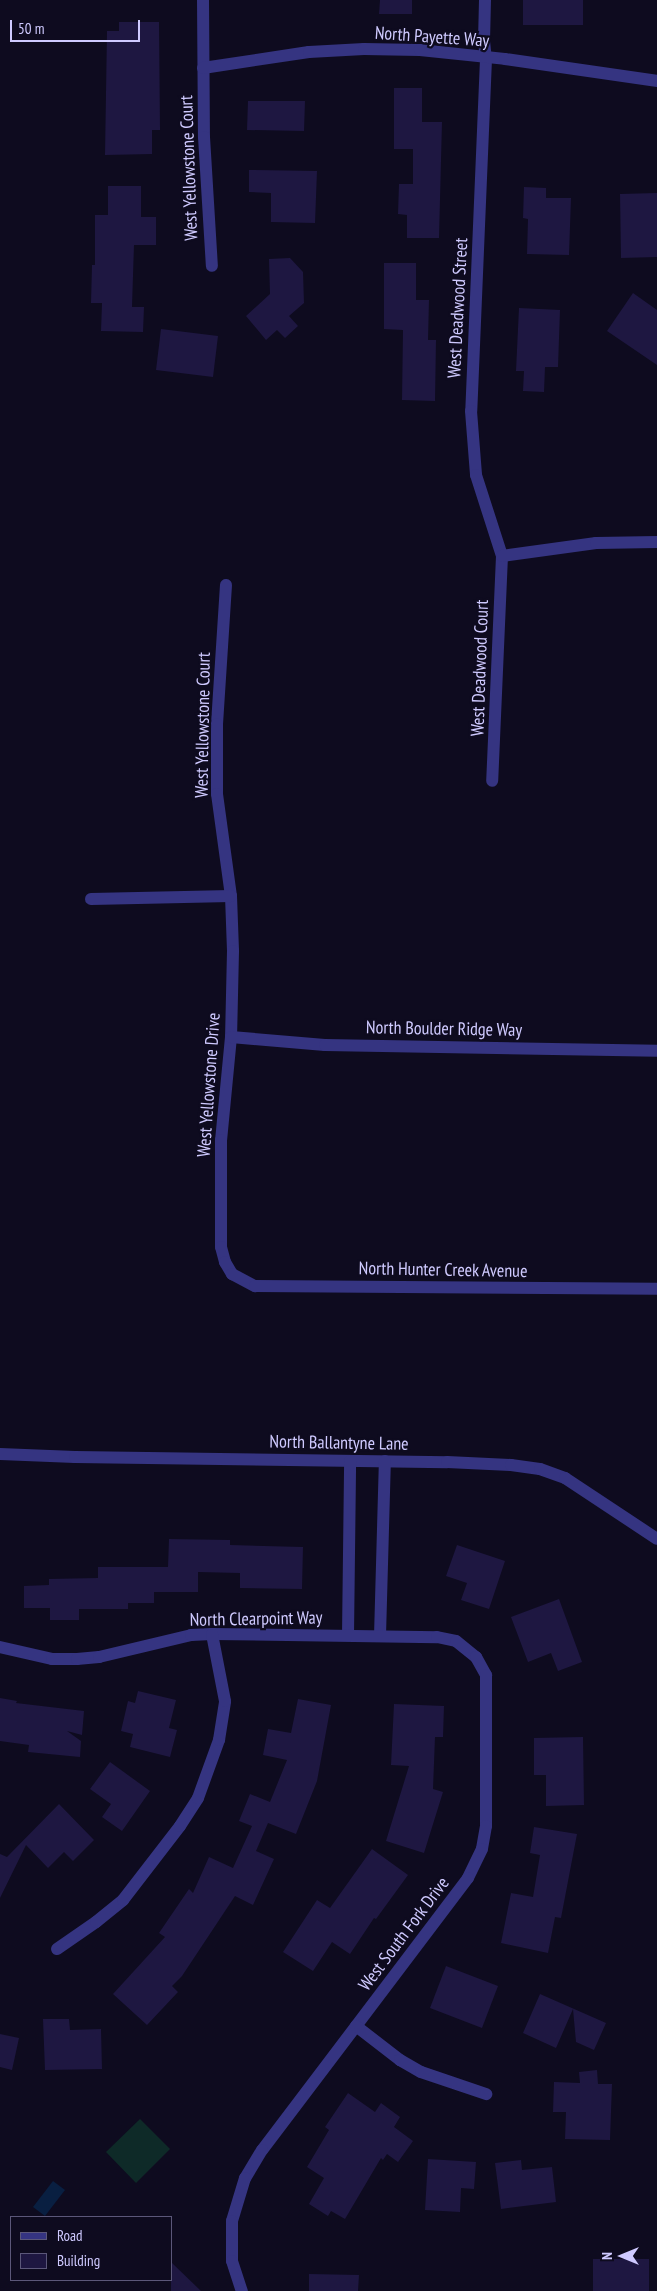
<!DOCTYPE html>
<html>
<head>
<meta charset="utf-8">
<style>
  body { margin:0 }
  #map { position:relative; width:657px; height:2291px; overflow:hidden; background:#0e0b1f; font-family:"PT Sans Narrow",sans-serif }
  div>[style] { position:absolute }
  .green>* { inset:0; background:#0e2a28 }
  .water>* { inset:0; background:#091f41 }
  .building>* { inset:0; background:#1e1741 }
  .minor>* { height:12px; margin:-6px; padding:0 6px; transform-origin:6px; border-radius:6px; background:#353481 }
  span { translate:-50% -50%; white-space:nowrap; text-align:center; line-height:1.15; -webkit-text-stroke:4.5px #0e0b1f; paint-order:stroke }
  .street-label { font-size:18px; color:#cfcaff }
  .legend { position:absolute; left:10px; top:2216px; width:162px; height:65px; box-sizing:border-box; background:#0e0b1f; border:1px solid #5b5779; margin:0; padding:6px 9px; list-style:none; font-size:15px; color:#cfcaff }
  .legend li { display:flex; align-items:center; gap:10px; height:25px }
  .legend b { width:25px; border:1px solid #5b5779 }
  .north { position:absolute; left:597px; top:2231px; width:50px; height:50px; -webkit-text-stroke:4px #0e0b1f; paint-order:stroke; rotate:270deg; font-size:14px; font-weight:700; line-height:20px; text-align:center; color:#cfcaff }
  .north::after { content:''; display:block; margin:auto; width:18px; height:22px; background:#cfcaff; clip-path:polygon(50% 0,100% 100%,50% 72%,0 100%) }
  .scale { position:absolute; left:10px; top:20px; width:130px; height:22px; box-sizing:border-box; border:2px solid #cfcaff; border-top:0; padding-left:6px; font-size:15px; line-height:18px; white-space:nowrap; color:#cfcaff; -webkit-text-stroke:4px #0e0b1f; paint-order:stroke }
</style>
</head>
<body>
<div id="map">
  <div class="green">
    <div style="clip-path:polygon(140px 2119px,170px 2149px,136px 2183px,106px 2152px)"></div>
  </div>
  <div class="water">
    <div style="clip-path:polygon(53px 2181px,65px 2190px,45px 2216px,33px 2207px)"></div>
  </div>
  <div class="building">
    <div style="clip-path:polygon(380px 0,412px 0,412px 14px,379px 14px)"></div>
    <div style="clip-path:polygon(523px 0,583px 0,583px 25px,523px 25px)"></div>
    <div style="clip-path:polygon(119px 22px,159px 22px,160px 130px,152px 130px,152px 154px,105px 155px,107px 31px,119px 31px)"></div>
    <div style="clip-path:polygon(394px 88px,422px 88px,422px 122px,442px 122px,439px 238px,407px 238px,407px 215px,398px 214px,399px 184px,413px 184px,413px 149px,394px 149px)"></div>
    <div style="clip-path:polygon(248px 101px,305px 101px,304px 131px,247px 130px)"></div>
    <div style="clip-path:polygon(249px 170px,317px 171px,315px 223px,271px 222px,271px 193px,249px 192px)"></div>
    <div style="clip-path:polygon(108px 186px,141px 186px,141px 217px,156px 217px,156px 245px,134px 245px,132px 307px,144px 307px,143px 332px,101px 331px,102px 303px,91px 303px,92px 265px,95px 265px,95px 215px,108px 215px)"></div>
    <div style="clip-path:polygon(524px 187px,546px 188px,546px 198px,571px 198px,569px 255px,527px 254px,528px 219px,523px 218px)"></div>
    <div style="clip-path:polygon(657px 193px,657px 257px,621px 258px,620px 194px)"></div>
    <div style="clip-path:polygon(290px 258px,303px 272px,304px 303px,289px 316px,298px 326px,285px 338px,277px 330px,266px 340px,246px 316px,270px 294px,269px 259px)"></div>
    <div style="clip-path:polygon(384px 263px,416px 263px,416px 300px,429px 300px,428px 340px,436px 340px,435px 401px,402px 400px,403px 330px,384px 329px)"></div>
    <div style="clip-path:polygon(633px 293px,657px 310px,657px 365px,607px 331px)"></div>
    <div style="clip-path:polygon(519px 308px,560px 310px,558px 367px,545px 367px,544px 392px,523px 391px,524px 371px,516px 371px)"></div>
    <div style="clip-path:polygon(161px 329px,218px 336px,213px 377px,156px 370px)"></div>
    <div style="clip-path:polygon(169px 1539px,230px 1540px,230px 1545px,303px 1547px,302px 1589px,240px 1588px,240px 1573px,198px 1572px,198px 1592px,154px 1592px,154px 1603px,128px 1603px,128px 1609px,79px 1609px,79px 1620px,50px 1620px,50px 1608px,24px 1608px,24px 1586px,49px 1585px,49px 1579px,98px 1578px,98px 1567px,168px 1567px)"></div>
    <div style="clip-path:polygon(457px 1545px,505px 1561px,489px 1609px,461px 1600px,467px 1583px,446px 1576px)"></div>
    <div style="clip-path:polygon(559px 1599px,582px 1662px,558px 1671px,551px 1653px,528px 1662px,511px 1617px)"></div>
    <div style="clip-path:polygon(138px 1691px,176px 1700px,169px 1728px,177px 1730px,170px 1757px,130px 1747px,133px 1734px,121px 1731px,128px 1701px,135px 1703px)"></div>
    <div style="clip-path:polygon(0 1698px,17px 1701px,16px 1703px,84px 1711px,82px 1735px,67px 1731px,81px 1741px,80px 1757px,28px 1752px,29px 1745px,0 1741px)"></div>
    <div style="clip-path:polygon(298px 1699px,331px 1705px,317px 1781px,296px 1834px,268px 1823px,256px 1851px,274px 1859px,253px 1905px,235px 1896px,182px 1976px,172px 1986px,178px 1992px,147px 2025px,113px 1994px,165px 1937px,159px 1933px,189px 1889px,193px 1893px,209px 1857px,233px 1868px,252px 1826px,239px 1821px,250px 1794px,270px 1802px,287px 1760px,263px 1755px,268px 1729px,291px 1733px)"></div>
    <div style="clip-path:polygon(394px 1704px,444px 1706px,443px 1737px,435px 1737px,433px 1789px,443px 1792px,424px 1853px,386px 1841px,409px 1766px,391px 1765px)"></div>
    <div style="clip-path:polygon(583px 1737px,584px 1805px,546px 1806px,546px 1775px,534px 1775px,534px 1738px)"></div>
    <div style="clip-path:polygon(110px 1762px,150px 1791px,122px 1831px,102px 1817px,111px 1804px,90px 1789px)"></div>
    <div style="clip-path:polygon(59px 1804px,94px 1840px,73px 1861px,64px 1852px,48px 1868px,26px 1845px,0 1898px,0 1854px,7px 1857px)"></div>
    <div style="clip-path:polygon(534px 1827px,577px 1834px,561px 1918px,555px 1917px,548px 1953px,501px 1943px,511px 1893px,533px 1897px,540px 1855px,530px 1853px)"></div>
    <div style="clip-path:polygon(372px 1849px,408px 1875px,376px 1919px,374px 1918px,350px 1954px,332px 1942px,313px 1971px,283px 1952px,317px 1900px,330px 1908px)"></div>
    <div style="clip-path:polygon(446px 1966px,498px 1986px,482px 2028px,430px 2008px)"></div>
    <div style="clip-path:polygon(540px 1994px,606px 2023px,594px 2050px,576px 2042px,573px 2009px,556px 2048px,523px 2033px)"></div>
    <div style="clip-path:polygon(43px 2019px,69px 2019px,70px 2030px,101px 2029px,102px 2069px,45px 2070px)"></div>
    <div style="clip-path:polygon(0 2034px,19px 2038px,12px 2070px,0 2067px)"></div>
    <div style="clip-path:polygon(597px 2070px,598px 2084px,612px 2084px,610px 2140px,565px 2139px,566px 2112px,553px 2112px,554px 2082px,580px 2083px,579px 2072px)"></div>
    <div style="clip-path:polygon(348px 2093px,375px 2112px,381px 2103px,400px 2117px,394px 2127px,413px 2141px,398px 2162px,387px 2154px,383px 2160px,381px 2158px,345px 2219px,331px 2211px,328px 2216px,309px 2204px,324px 2178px,307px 2167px,329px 2130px,325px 2127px)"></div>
    <div style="clip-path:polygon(428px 2159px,476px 2162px,474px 2189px,461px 2188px,460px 2212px,425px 2210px)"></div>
    <div style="clip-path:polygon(521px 2160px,522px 2170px,552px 2167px,556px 2202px,501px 2209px,495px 2163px)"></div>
    <div style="clip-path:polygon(593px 2259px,649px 2259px,649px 2291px,593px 2291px)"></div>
    <div style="clip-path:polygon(171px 2262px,201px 2291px,171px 2291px)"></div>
    <div style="clip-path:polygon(309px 2274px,359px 2275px,358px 2291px,309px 2291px)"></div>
  </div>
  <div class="minor">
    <div style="left:203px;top:0;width:137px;rotate:89.6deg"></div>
    <div style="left:204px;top:137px;width:129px;rotate:86.5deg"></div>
    <div style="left:485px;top:0;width:41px;rotate:91.4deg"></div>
    <div style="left:484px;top:41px;width:18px;rotate:84deg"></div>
    <div style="left:486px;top:59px;width:352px;rotate:92.4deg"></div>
    <div style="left:471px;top:411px;width:64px;rotate:85.5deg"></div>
    <div style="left:476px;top:475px;width:85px;rotate:72.2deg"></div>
    <div style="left:502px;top:556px;width:225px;rotate:92.5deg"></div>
    <div style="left:203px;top:68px;width:107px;rotate:-8.6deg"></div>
    <div style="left:309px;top:52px;width:55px;rotate:-3.1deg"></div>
    <div style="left:364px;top:49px;width:56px;rotate:1deg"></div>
    <div style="left:420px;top:50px;width:85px;rotate:6deg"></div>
    <div style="left:505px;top:59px;width:154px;rotate:8.2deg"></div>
    <div style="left:502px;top:556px;width:95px;rotate:-7.9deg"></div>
    <div style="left:596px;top:543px;width:61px;rotate:-0.9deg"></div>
    <div style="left:226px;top:585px;width:139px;rotate:93.7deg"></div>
    <div style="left:217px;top:724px;width:70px;rotate:90deg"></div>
    <div style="left:217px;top:794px;width:103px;rotate:82.2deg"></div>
    <div style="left:231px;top:896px;width:55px;rotate:87.9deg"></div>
    <div style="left:233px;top:951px;width:86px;rotate:91.3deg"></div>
    <div style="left:231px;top:1037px;width:103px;rotate:95.5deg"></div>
    <div style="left:221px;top:1140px;width:107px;rotate:90deg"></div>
    <div style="left:221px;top:1247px;width:16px;rotate:75deg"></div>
    <div style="left:225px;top:1262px;width:14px;rotate:60deg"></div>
    <div style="left:232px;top:1274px;width:26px;rotate:28deg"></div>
    <div style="left:255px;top:1286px;width:402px;rotate:0.4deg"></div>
    <div style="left:91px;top:899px;width:140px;rotate:-1.2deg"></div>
    <div style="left:231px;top:1037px;width:94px;rotate:4.9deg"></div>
    <div style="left:325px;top:1045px;width:332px;rotate:1deg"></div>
    <div style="left:0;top:1454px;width:75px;rotate:2.3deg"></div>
    <div style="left:75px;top:1457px;width:372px;rotate:0.8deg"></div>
    <div style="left:447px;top:1462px;width:64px;rotate:2.7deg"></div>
    <div style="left:511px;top:1465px;width:29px;rotate:8deg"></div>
    <div style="left:540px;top:1469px;width:27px;rotate:20deg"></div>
    <div style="left:565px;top:1478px;width:110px;rotate:33.5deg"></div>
    <div style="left:348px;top:1635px;width:174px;rotate:-89.3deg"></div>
    <div style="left:380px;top:1636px;width:175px;rotate:-88.4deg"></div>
    <div style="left:0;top:1647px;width:53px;rotate:13deg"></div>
    <div style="left:52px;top:1659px;width:25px"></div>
    <div style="left:77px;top:1659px;width:22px;rotate:-5deg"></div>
    <div style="left:99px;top:1657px;width:95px;rotate:-13.4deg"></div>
    <div style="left:191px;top:1635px;width:21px;rotate:-3deg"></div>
    <div style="left:212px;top:1634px;width:225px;rotate:0.8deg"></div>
    <div style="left:437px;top:1637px;width:19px;rotate:12deg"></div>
    <div style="left:456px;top:1641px;width:26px;rotate:39deg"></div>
    <div style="left:476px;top:1657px;width:21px;rotate:61deg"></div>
    <div style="left:486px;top:1675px;width:151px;rotate:90deg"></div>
    <div style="left:486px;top:1826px;width:23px;rotate:100deg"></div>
    <div style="left:482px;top:1849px;width:32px;rotate:116deg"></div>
    <div style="left:468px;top:1878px;width:341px;rotate:127.1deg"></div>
    <div style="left:262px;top:2150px;width:33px;rotate:121deg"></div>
    <div style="left:245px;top:2178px;width:45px;rotate:106.8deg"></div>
    <div style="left:232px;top:2221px;width:40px;rotate:90deg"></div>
    <div style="left:232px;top:2261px;width:32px;rotate:72deg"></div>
    <div style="left:57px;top:1949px;width:47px;rotate:-34.7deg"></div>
    <div style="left:96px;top:1922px;width:35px;rotate:-39deg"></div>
    <div style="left:123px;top:1900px;width:93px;rotate:-52.4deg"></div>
    <div style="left:180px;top:1826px;width:33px;rotate:-57deg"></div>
    <div style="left:198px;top:1798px;width:62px;rotate:-70.1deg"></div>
    <div style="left:219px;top:1740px;width:39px;rotate:-81deg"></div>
    <div style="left:225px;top:1701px;width:68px;rotate:-101deg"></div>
    <div style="left:356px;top:2026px;width:56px;rotate:37.7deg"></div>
    <div style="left:400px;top:2060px;width:24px;rotate:30deg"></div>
    <div style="left:421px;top:2072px;width:69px;rotate:18.7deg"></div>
  </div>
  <div class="street-label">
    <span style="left:432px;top:37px;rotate:4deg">North Payette Way</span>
    <span style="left:189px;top:168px;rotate:-92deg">West Yellowstone Court</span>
    <span style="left:458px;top:308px;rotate:-87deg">West Deadwood Street</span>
    <span style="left:480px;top:668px;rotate:-88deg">West Deadwood Court</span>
    <span style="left:203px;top:725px;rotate:-89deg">West Yellowstone Court</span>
    <span style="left:444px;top:1029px;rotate:1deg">North Boulder Ridge Way</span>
    <span style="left:209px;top:1085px;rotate:-86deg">West Yellowstone Drive</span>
    <span style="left:443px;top:1270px;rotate:1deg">North Hunter Creek Avenue</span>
    <span style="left:339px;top:1443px;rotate:1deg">North Ballantyne Lane</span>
    <span style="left:256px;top:1619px;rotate:-1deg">North Clearpoint Way</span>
    <span style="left:404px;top:1934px;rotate:-53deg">West South Fork Drive</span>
  </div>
  <ul class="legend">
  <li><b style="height:6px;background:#353481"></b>Road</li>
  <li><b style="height:14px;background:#1e1741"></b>Building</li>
  </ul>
  <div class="north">N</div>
  <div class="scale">50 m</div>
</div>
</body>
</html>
